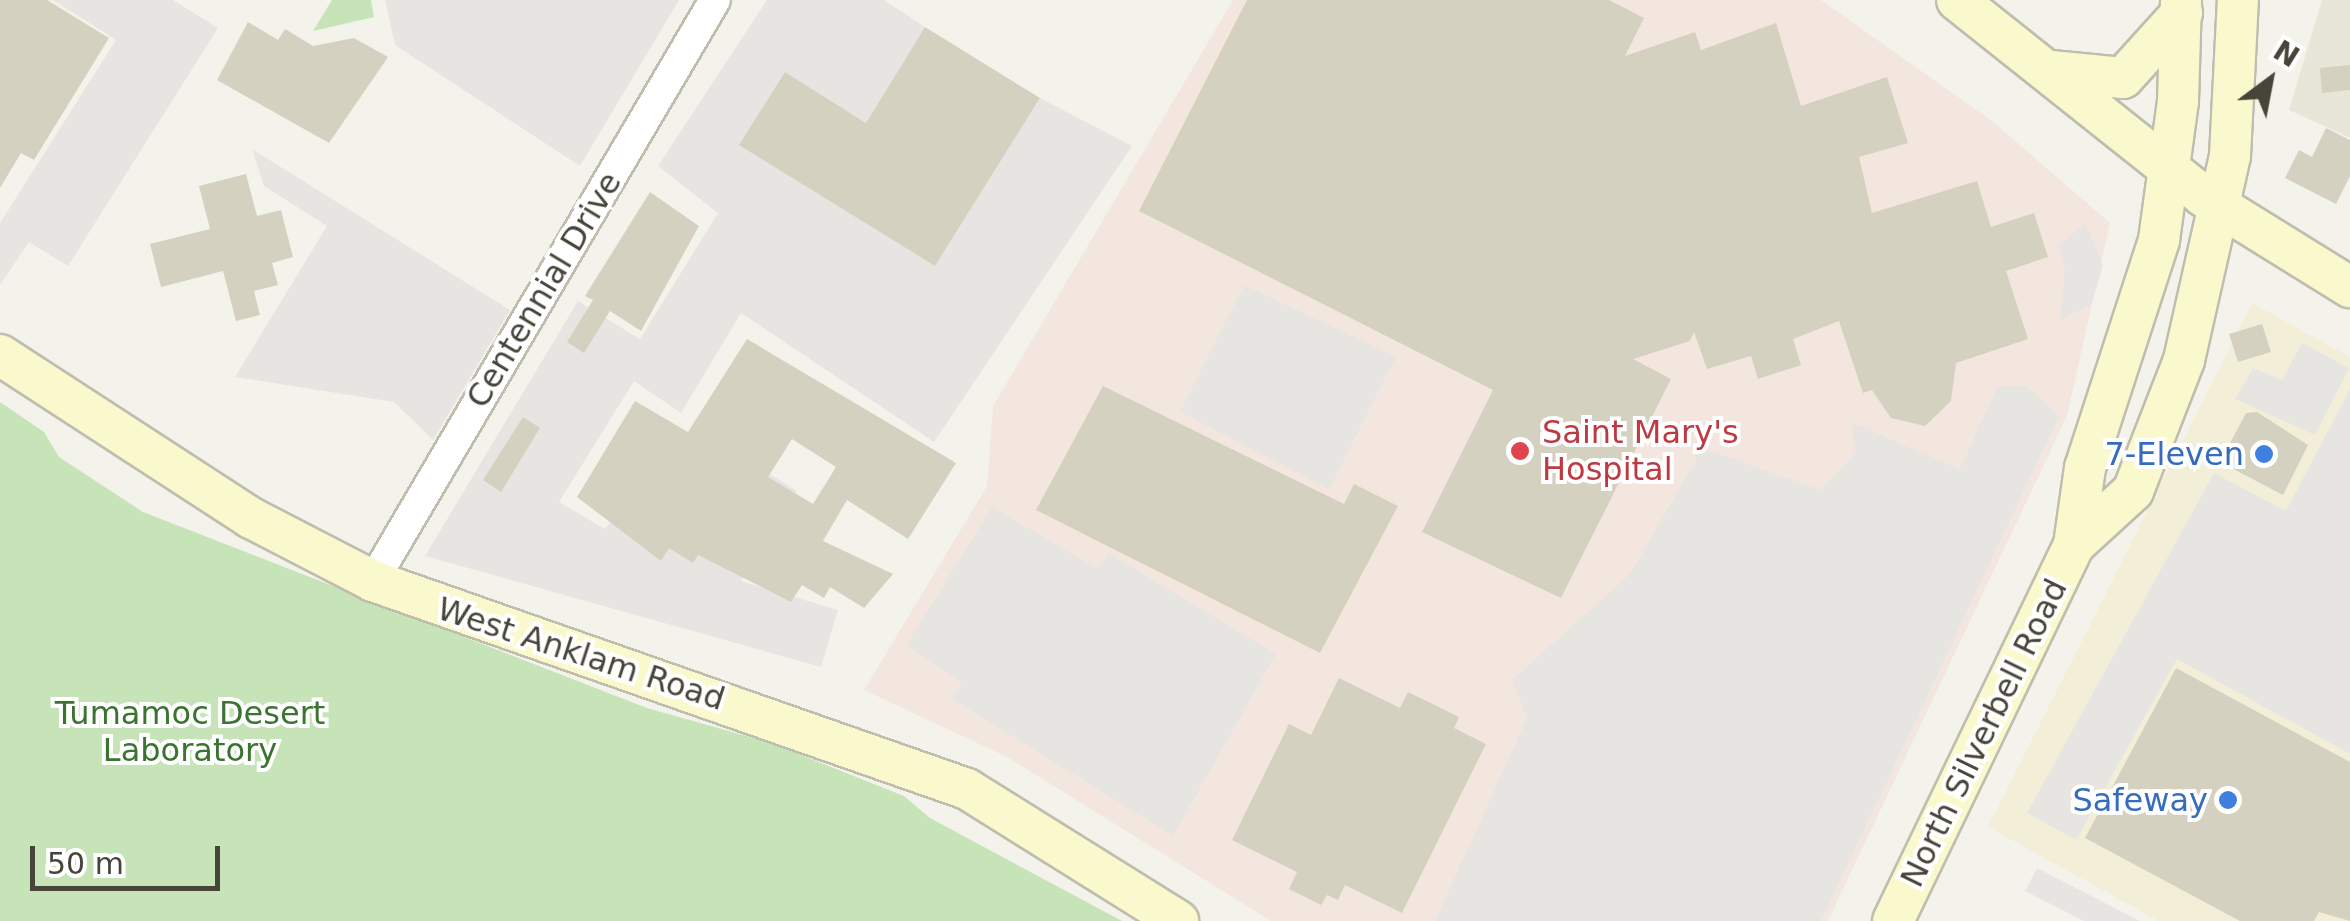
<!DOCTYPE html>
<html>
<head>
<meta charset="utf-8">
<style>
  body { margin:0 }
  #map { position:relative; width:2350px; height:921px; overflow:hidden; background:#f4f3eb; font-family:"DejaVu Sans",sans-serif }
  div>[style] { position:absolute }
  .residential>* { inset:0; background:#e7e6d9 }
  .commercial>* { inset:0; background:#f3eed8 }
  .medical>* { inset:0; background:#f3e6df }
  .green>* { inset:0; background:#c6e4b7 }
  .parking>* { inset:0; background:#e6e5e2 }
  .building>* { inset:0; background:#d4d1c1 }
  .roads { filter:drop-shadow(2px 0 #bfbdae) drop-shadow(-2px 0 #bfbdae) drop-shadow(0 2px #bfbdae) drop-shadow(0 -2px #bfbdae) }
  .street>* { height:30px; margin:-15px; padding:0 15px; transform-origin:15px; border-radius:15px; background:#fff }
  .secondary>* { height:40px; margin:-20px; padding:0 20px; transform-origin:20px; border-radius:20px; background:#faf9ce }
  .dots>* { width:28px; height:28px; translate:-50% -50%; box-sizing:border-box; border:5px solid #fff; border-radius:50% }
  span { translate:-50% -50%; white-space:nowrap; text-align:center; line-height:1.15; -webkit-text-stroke:8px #fff; paint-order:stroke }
  .street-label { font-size:32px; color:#474539 }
  .health-label { font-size:32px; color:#be3a42 }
  .left { translate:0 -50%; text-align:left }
  .shop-label { font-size:32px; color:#366cbe }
  .right { translate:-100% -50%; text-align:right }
  .park-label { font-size:32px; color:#3b7431 }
  .north { position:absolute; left:2220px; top:30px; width:100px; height:100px; -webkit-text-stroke:8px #fff; paint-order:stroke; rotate:32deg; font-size:28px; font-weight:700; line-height:40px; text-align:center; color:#474539 }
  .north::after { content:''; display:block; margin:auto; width:35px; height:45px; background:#474539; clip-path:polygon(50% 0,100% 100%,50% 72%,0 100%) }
  .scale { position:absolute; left:30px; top:846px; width:190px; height:45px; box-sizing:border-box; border:5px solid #474539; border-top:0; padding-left:12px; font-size:30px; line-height:35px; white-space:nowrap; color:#474539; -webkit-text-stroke:8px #fff; paint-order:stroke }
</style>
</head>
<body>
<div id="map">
  <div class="residential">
    <div style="clip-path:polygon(2322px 0,2350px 0,2350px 138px,2289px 110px)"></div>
  </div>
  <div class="commercial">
    <div style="clip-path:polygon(2252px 303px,2350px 357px,2350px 921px,2159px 921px,1988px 827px)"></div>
  </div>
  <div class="medical">
    <div style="clip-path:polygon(1233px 0,1821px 0,1992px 121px,2110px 223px,2067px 416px,1828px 921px,1271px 921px,1007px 757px,864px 690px,987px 486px,993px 406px)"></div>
  </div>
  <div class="green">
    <div style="clip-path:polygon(332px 0,371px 0,374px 17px,313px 31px)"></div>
    <div style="clip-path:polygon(0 402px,44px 432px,59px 457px,143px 512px,647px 708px,771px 743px,904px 796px,930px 818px,1122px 921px,0 921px)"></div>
  </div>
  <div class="parking">
    <div style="clip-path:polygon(53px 0,173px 0,218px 28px,68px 266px,29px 242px,0 285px,0 223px,116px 40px)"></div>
    <div style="clip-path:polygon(385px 0,679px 0,580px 166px,395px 45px)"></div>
    <div style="clip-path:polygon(767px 0,884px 0,925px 27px,866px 123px,785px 72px,740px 145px,935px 266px,1040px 98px,1132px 146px,934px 442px,741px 313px,681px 413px,634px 381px,559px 502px,605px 529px,623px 505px,736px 453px,797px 491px,741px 581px,838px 610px,821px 667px,425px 556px,578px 301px,640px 339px,718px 213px,658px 166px)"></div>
    <div style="clip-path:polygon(252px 149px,510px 310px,433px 440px,394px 402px,235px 377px,327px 226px,264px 186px)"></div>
    <div style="clip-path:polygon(2086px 224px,2103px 266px,2091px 305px,2060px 320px,2065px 267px,2057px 246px)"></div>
    <div style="clip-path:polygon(1244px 285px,1396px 357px,1329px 489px,1180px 412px)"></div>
    <div style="clip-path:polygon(2302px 343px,2349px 368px,2315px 435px,2235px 399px,2253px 368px,2282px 380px)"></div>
    <div style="clip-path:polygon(2026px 385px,2059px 416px,1821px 921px,1435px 921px,1527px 718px,1512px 680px,1630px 574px,1697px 458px,1691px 444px,1821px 490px,1856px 452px,1851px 422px,1960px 469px,1997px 387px)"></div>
    <div style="clip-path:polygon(2350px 389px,2350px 754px,2177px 659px,2076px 840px,2027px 813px,2214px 473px,2286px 511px)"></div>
    <div style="clip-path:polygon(992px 507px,1098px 569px,1108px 553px,1276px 654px,1173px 836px,951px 698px,962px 682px,906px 646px)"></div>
    <div style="clip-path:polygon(2037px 868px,2140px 921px,2084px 921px,2025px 891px)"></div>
  </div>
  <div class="building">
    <div style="clip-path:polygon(0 0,47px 0,109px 38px,34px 160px,21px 153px,0 188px)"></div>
    <div style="clip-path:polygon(1247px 0,1609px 0,1644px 18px,1625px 56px,1695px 32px,1701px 50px,1776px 23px,1801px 106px,1887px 77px,1908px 143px,1859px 157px,1872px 213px,1977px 181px,1991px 227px,2034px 213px,2048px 257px,2006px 271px,2028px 339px,1956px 363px,1951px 401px,1925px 426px,1891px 418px,1872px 390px,1863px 393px,1839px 321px,1793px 339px,1801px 365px,1758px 379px,1751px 356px,1707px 369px,1694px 332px,1690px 341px,1633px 359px,1671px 379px,1561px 598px,1422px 532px,1493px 390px,1139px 211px)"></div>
    <div style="clip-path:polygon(248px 22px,278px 40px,285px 29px,313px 46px,354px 38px,388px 57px,329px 143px,217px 80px)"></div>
    <div style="clip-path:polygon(925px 27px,1040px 98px,935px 266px,739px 145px,785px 72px,866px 123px)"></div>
    <div style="clip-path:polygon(2350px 65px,2350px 90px,2322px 93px,2320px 68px)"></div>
    <div style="clip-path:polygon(2326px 128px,2350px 140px,2350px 176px,2336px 204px,2285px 178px,2299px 150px,2312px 157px)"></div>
    <div style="clip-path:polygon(246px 174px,257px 216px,281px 210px,293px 257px,272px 263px,278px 285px,254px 291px,260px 315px,236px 321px,223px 271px,161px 287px,150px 244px,210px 229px,199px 186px)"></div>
    <div style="clip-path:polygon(650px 192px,699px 226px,641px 331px,610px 311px,584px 353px,567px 342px,593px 300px,585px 296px)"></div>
    <div style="clip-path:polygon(2262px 324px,2271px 352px,2238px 362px,2229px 334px)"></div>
    <div style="clip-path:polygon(evenodd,747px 339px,956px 463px,908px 539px,847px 500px,823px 541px,893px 574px,864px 608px,830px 587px,824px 598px,802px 585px,791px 602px,698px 555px,693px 563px,669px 548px,661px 561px,577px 497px,635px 401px,688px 432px,747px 339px,792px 439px,836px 467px,813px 504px,768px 477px,792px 439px)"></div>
    <div style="clip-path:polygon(1103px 386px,1344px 504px,1354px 484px,1398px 506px,1320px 653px,1036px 510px)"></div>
    <div style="clip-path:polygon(2257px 412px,2308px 445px,2283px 495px,2220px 462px,2246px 413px)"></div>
    <div style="clip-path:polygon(523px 417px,540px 428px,501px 492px,483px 480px)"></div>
    <div style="clip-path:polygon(2176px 668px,2350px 762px,2350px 921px,2319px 912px,2314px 921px,2240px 921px,2085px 838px)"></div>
    <div style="clip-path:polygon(1339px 678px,1400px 708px,1408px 692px,1459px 717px,1454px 728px,1486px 744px,1402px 913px,1345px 885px,1338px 900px,1327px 895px,1321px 905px,1289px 889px,1297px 872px,1232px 840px,1289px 724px,1311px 735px)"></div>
  </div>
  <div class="roads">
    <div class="street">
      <div style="left:373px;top:581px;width:674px;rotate:-59.52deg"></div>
    </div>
    <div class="secondary">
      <div style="left:1957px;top:0;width:315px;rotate:38.5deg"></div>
      <div style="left:2203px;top:196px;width:173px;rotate:31.8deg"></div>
      <div style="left:2051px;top:71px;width:72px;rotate:5.6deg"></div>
      <div style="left:2123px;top:78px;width:88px;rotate:-47.8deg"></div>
      <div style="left:0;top:355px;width:299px;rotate:33deg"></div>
      <div style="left:251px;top:518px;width:137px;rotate:27.3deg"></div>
      <div style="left:373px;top:581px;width:629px;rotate:19.3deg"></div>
      <div style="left:967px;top:789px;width:249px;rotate:32deg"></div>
      <div style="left:2074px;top:545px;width:80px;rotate:-42.5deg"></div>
      <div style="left:2133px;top:491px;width:141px;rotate:-68.7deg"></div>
      <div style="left:2184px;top:360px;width:209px;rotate:-77.3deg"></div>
      <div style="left:2230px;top:156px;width:156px;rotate:-87.1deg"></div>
      <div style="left:1893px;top:921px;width:417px;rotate:-64.3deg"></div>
      <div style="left:2074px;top:545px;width:78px;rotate:-81.9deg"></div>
      <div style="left:2085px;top:468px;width:240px;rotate:-72deg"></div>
      <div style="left:2159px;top:240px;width:140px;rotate:-82.2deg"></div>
      <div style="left:2178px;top:101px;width:101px;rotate:-88.3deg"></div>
    </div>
  </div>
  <div class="dots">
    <div style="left:1520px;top:451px;background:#e0444e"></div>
    <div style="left:2264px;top:454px;background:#3f7fe0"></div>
    <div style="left:2228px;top:800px;background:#3f7fe0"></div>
  </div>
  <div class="street-label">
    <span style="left:544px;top:290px;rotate:-59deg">Centennial Drive</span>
    <span style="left:581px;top:654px;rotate:18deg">West Anklam Road</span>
    <span style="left:1984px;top:733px;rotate:-64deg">North Silverbell Road</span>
  </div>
  <div class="health-label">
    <span class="left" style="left:1542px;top:451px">Saint Mary's<br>Hospital</span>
  </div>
  <div class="shop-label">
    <span class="right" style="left:2244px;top:454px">7-Eleven</span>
    <span class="right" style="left:2208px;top:800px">Safeway</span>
  </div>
  <div class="park-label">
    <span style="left:190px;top:732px">Tumamoc Desert<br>Laboratory</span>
  </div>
  <div class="north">N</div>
  <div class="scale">50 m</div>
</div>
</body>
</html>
